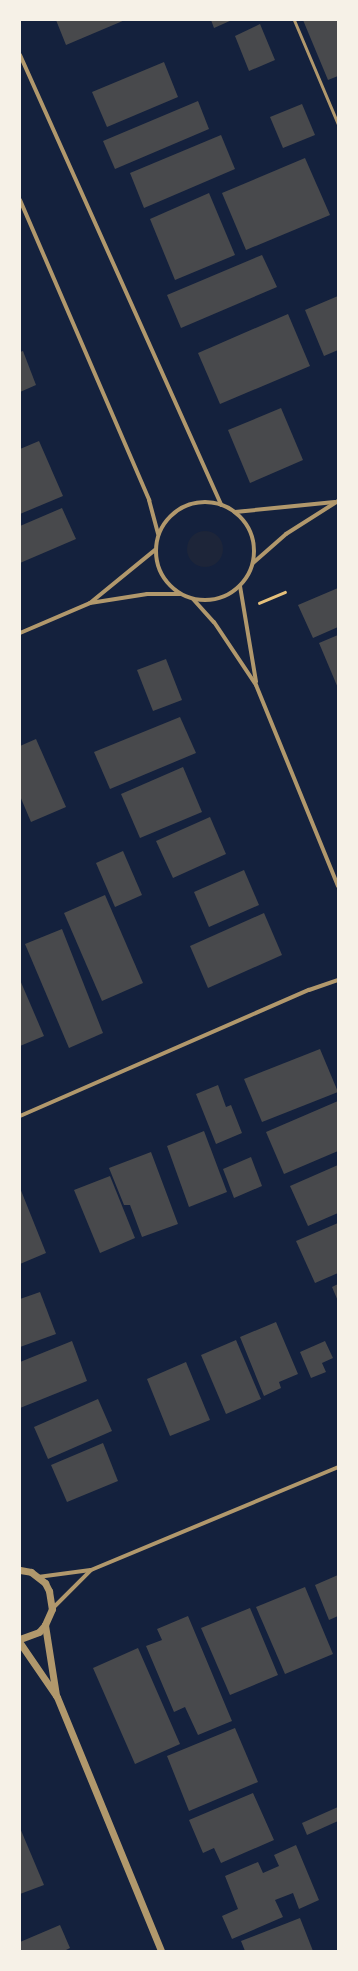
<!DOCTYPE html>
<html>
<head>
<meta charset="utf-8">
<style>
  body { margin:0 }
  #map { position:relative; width:358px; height:1971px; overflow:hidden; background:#14213d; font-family:"Fira Sans",sans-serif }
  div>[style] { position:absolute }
  .green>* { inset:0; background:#1d2539 }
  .round { border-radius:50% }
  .building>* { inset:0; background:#48494c }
  .path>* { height:2.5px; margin:-1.25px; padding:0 1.25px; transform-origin:1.25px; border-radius:1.25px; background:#e5c07b }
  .service>* { height:3px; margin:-1.5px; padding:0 1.5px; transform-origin:1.5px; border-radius:1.5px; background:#b1986c }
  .minor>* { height:4px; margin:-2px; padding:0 2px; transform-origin:2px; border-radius:2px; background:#b1986c }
  .minor>.ring { margin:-2px; padding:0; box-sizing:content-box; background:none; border:4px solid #b1986c; border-radius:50% }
  .tertiary>* { height:7px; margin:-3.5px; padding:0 3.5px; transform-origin:3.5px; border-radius:3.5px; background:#b1986c }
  span { translate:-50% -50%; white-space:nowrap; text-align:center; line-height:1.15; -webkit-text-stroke:3px #f6f1e7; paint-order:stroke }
  .frame { position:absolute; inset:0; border:21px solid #f6f1e7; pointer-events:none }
</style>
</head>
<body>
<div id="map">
  <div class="green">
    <div class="round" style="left:187px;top:531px;width:36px;height:36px"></div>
  </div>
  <div class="building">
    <div style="clip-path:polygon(56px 20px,125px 20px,66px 45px)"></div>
    <div style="clip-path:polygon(211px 20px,232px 20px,214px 28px)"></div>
    <div style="clip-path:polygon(303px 20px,338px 20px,338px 76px,328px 80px)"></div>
    <div style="clip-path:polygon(260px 24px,275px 60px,249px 71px,235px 36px)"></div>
    <div style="clip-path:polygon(164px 62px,178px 97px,107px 127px,92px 92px)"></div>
    <div style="clip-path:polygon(198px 101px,209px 129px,115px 169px,103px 141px)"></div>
    <div style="clip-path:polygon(302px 104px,315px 135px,283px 148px,270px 117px)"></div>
    <div style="clip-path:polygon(221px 135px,235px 169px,144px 208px,130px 173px)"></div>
    <div style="clip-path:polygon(305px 158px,330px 215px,246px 250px,222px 193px)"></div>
    <div style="clip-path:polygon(209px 193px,235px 255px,175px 280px,150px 219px)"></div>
    <div style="clip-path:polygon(262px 255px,277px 287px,181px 328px,167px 295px)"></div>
    <div style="clip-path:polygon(338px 296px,338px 350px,324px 356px,305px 310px)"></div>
    <div style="clip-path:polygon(288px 314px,310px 366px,220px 404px,198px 353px)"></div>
    <div style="clip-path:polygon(23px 351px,36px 385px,20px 392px,20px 352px)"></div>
    <div style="clip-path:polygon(281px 408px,303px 460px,250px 483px,228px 430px)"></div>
    <div style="clip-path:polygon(39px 441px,63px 496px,20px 514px,20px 449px)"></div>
    <div style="clip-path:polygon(62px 508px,76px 539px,20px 563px,20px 526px)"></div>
    <div style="clip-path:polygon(338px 588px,338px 627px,313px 638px,298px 605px)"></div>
    <div style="clip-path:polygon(338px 635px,338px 688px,319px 643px)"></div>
    <div style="clip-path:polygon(166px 659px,182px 700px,153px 711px,137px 670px)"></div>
    <div style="clip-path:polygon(180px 717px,196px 753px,110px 789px,94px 752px)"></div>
    <div style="clip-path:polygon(36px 739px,66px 807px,31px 822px,20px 796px,20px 746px)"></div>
    <div style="clip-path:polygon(183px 767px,202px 812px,140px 838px,121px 794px)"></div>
    <div style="clip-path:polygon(210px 817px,226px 854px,173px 878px,156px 841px)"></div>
    <div style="clip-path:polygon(123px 851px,142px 895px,115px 907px,96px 863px)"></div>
    <div style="clip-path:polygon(244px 870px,259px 905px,209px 927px,194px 892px)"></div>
    <div style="clip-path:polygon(105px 895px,143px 983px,102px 1001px,64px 913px)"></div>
    <div style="clip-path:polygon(264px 913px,282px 955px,208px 988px,190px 946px)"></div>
    <div style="clip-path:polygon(62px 929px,103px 1033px,69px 1048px,25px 944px)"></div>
    <div style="clip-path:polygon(20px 980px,44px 1036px,20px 1046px)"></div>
    <div style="clip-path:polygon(320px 1049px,338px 1092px,262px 1122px,244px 1079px)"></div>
    <div style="clip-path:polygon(218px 1085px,226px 1107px,231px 1105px,242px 1133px,216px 1144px,196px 1094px)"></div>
    <div style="clip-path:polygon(338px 1101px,338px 1151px,284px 1174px,266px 1132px)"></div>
    <div style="clip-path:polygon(204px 1131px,227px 1192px,189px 1207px,167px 1146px)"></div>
    <div style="clip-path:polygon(151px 1152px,178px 1224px,142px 1237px,130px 1205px,124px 1205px,109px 1168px)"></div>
    <div style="clip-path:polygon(251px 1157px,262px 1186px,234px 1198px,223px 1169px)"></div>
    <div style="clip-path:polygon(338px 1165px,338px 1213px,308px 1226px,290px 1186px)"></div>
    <div style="clip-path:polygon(110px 1176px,135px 1238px,100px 1253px,74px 1190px)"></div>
    <div style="clip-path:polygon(20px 1188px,46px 1253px,20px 1264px)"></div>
    <div style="clip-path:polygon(338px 1223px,338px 1273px,315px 1283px,296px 1241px)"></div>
    <div style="clip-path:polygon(338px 1284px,338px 1301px,332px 1287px)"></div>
    <div style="clip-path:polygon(40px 1292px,56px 1334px,20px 1347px,20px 1299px)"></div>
    <div style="clip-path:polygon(276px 1322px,298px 1374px,279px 1382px,281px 1388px,264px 1396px,240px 1337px)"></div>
    <div style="clip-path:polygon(236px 1340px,261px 1399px,226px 1414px,201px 1355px)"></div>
    <div style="clip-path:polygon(72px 1341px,87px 1381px,20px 1408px,20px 1362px)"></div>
    <div style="clip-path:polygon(325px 1341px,333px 1358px,322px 1363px,326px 1372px,311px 1378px,300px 1352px)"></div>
    <div style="clip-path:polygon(186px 1362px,210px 1420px,170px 1436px,147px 1379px)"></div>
    <div style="clip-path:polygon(98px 1399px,112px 1431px,48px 1459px,34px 1427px)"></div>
    <div style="clip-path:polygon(103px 1443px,118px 1481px,67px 1502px,51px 1465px)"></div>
    <div style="clip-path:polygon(338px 1575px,338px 1616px,329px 1620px,315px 1585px)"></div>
    <div style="clip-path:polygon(305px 1587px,333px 1654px,285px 1674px,256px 1607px)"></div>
    <div style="clip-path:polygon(250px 1608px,278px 1675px,230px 1695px,201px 1628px)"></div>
    <div style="clip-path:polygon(188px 1616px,232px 1721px,198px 1735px,185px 1707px,174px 1712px,146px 1646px,162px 1640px,157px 1629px)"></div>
    <div style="clip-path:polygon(138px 1648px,180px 1744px,135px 1764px,93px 1668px)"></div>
    <div style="clip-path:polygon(235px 1728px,258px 1782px,189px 1811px,167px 1756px)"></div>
    <div style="clip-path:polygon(253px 1793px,274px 1840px,221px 1863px,214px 1848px,203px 1853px,189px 1820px)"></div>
    <div style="clip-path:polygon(338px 1807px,338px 1821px,307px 1835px,302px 1823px)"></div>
    <div style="clip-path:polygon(20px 1828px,44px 1885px,20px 1894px)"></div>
    <div style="clip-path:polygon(296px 1845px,319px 1900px,299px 1909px,293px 1893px,275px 1900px,283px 1917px,232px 1939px,222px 1916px,238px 1909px,225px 1876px,258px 1862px,263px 1873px,279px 1866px,274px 1855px)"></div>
    <div style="clip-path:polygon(300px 1918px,313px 1951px,245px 1951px,241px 1941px)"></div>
    <div style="clip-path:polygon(60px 1925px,70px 1948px,64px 1951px,20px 1951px,20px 1942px)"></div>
  </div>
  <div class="path">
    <div style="left:259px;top:603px;width:28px;rotate:-23deg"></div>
  </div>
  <div class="service">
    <div style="left:294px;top:20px;width:113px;rotate:67.1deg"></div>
  </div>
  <div class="minor">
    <div style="left:20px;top:55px;width:493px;rotate:65.9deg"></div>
    <div style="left:20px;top:200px;width:327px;rotate:66.7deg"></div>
    <div style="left:149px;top:500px;width:35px;rotate:75deg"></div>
    <div class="ring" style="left:156px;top:502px;width:94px;height:94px"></div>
    <div style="left:235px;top:512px;width:100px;rotate:-5.7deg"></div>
    <div style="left:253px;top:563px;width:44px;rotate:-41.3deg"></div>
    <div style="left:286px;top:534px;width:62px;rotate:-32.4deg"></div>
    <div style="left:240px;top:586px;width:97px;rotate:80.5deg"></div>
    <div style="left:193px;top:599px;width:31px;rotate:48deg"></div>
    <div style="left:214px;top:622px;width:76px;rotate:56.3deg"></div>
    <div style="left:256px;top:685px;width:217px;rotate:67.8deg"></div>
    <div style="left:90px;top:603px;width:84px;rotate:-39.2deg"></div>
    <div style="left:20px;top:633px;width:76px;rotate:-23.2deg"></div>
    <div style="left:90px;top:603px;width:58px;rotate:-9deg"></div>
    <div style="left:147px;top:594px;width:33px"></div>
    <div style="left:20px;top:1116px;width:315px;rotate:-23.6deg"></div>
    <div style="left:309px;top:990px;width:31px;rotate:-19deg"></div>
    <div style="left:38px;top:1577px;width:53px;rotate:-7.5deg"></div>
    <div style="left:91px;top:1570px;width:268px;rotate:-22.6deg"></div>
    <div style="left:52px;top:1609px;width:55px;rotate:-45deg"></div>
  </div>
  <div class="tertiary">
    <div style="left:20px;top:1570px;width:11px;rotate:10deg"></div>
    <div style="left:31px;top:1572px;width:18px;rotate:38deg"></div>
    <div style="left:45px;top:1583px;width:9px;rotate:63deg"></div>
    <div style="left:49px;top:1591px;width:18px;rotate:81deg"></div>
    <div style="left:52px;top:1609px;width:17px;rotate:114deg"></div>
    <div style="left:45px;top:1625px;width:9px;rotate:131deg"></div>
    <div style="left:39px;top:1632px;width:20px;rotate:160deg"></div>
    <div style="left:45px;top:1625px;width:71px;rotate:81.1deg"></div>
    <div style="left:20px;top:1643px;width:65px;rotate:55.6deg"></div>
    <div style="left:57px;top:1697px;width:274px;rotate:67.7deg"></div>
  </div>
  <div class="frame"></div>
</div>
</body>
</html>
